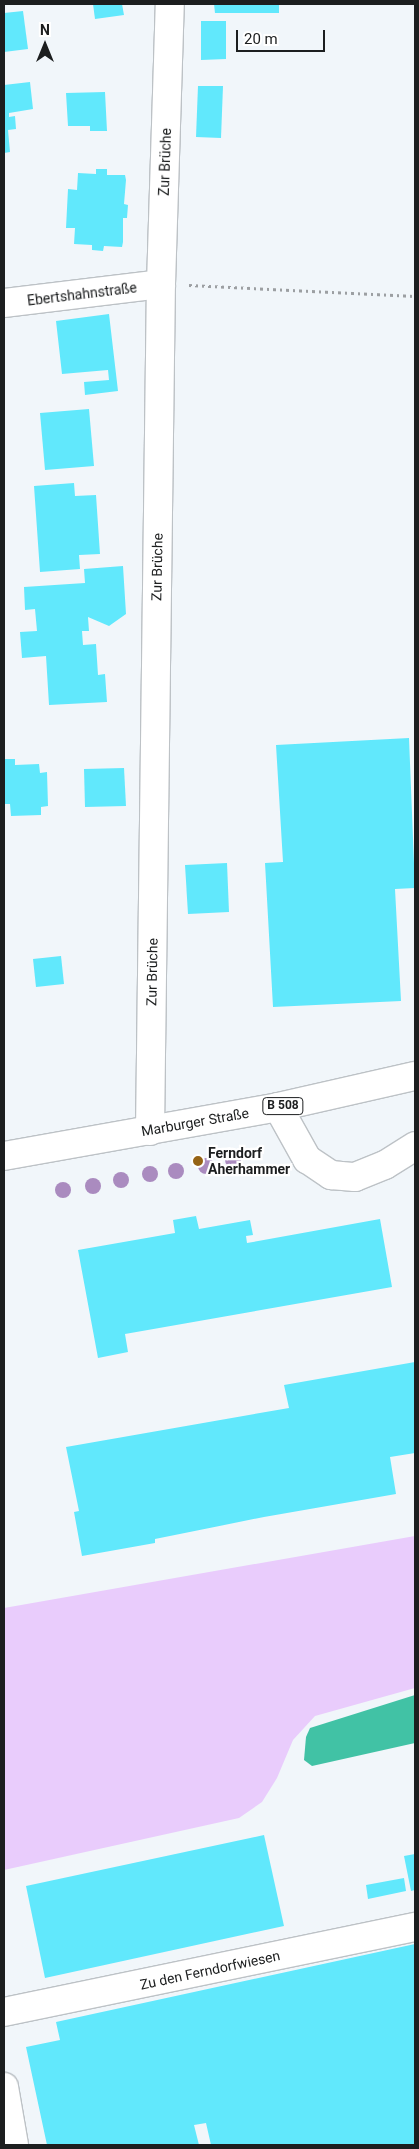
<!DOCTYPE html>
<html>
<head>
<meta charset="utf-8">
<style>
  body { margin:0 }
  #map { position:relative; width:419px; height:2149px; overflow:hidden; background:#f1f6fa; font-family:Roboto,sans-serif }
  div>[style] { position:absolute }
  .green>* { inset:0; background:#e9ccfc }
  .water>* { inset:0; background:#41c2a5 }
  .building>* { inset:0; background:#61e8fc }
  .path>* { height:3px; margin-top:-1.5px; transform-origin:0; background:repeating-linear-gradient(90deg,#9c9fa2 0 2.5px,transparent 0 6.5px) }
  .roads { filter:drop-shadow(1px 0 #bdc2c6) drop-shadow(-1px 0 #bdc2c6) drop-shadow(0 1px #bdc2c6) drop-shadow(0 -1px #bdc2c6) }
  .street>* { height:28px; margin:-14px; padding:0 14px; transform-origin:14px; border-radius:14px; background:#fff }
  .primary>* { height:28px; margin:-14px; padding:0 14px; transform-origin:14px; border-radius:14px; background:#fff }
  .trees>* { width:16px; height:16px; margin:-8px; border-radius:50%; background:#aa8bbf }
  .dots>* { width:14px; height:14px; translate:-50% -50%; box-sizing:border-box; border:2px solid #fff; border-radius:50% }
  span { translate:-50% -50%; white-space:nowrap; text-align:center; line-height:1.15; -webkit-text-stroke:4.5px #fff; paint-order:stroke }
  .shield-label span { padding:1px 4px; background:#fff; border:1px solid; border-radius:4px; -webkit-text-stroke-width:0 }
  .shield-label { font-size:12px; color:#1c1e1f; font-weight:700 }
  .street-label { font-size:14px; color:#1c1e1f }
  .poi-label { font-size:14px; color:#1c1e1f; font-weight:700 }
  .left { translate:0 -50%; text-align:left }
  .frame { position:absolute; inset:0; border:5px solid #1c1e1f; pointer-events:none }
  .north { position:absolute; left:20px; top:20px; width:50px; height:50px; -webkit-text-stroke:4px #fff; paint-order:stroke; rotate:0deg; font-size:14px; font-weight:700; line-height:20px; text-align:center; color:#1c1e1f }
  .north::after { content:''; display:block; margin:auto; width:18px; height:22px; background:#1c1e1f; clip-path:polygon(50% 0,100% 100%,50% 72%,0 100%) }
  .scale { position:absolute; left:236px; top:30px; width:89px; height:22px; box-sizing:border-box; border:2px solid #1c1e1f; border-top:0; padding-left:6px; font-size:15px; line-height:18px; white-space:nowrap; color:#1c1e1f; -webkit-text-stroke:4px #fff; paint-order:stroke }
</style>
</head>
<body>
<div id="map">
  <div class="green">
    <div style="clip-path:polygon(415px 1536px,415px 1688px,315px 1716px,293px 1740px,277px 1778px,262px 1802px,239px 1818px,4px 1870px,4px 1608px)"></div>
  </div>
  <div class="water">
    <div style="clip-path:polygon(415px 1695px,415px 1743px,312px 1766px,304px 1760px,306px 1737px,310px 1728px)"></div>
  </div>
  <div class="building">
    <div style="clip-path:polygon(93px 4px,122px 4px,124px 15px,95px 19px)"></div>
    <div style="clip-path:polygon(214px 4px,279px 4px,279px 13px,215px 13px)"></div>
    <div style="clip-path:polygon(23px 11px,28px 49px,4px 52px,4px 13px)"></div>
    <div style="clip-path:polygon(201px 21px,226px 21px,226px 59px,201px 60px)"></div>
    <div style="clip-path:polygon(30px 82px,33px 109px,9px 113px,9px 117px,15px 116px,16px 129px,8px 130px,10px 152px,4px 153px,4px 85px)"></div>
    <div style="clip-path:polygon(198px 86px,223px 86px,221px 138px,196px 137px)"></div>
    <div style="clip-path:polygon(105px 92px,107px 131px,90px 131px,90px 126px,68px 126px,66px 93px)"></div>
    <div style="clip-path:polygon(96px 169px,107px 169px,107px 175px,125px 175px,126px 180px,124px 204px,128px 205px,127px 218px,123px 218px,123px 242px,122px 247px,104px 246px,103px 251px,92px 250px,92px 245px,74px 244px,75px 228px,66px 228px,68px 189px,77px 190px,78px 173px,96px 174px)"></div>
    <div style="clip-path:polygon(109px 314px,118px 391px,85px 395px,84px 382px,109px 380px,108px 370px,62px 374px,56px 321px)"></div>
    <div style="clip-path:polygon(89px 409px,94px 466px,45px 470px,40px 413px)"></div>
    <div style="clip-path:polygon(74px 483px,75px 496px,96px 495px,100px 554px,79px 555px,80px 569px,40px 572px,34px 486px)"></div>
    <div style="clip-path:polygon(123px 566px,126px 614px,109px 626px,88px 617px,89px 631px,82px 631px,83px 645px,96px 644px,98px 675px,105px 674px,107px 702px,49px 705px,46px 656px,22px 658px,20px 632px,37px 631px,35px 609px,25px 610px,24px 587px,85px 583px,84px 569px)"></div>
    <div style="clip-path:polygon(409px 738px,415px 888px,395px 889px,401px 1001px,273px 1007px,265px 863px,283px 862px,276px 745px)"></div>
    <div style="clip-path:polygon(4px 759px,15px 759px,15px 765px,39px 764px,40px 773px,47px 772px,48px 806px,41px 807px,41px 815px,11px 816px,10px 804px,4px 804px)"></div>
    <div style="clip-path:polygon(124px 768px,126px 806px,85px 807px,84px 769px)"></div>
    <div style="clip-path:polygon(227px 863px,229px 912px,188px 914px,185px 865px)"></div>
    <div style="clip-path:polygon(61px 956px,64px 984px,36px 987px,33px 959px)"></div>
    <div style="clip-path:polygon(196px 1216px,199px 1229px,250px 1220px,253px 1235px,246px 1236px,247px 1243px,380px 1219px,392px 1287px,125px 1334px,128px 1352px,98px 1358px,78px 1250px,175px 1233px,173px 1220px)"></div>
    <div style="clip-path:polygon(415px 1362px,415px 1453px,390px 1457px,396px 1494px,264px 1517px,155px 1539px,155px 1543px,82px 1556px,74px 1512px,79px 1511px,66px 1447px,289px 1408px,284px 1385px)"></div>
    <div style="clip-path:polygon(264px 1835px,284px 1926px,45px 1978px,26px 1886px)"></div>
    <div style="clip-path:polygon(415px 1854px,415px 1890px,411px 1891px,404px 1856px)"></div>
    <div style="clip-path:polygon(404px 1878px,406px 1891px,368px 1899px,366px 1885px)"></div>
    <div style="clip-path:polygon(415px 1944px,415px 2145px,211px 2145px,206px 2123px,194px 2125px,199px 2145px,47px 2145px,26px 2047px,60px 2040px,56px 2022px)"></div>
  </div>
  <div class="path">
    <div style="left:189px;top:285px;width:226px;rotate:2.8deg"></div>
  </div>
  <div class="roads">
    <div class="street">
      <div style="left:4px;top:303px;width:158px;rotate:-6.9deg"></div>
      <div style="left:278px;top:1107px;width:60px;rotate:60.9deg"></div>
      <div style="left:307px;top:1159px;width:29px;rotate:34deg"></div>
      <div style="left:331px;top:1175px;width:24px;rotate:5deg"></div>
      <div style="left:355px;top:1177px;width:32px;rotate:-22deg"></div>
      <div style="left:385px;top:1165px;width:36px;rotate:-32deg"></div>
      <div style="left:150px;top:1131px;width:847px;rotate:-89.26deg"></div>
      <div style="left:161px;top:284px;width:280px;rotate:-88.2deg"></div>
      <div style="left:4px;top:2012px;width:420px;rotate:-11.7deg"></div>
      <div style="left:4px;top:2087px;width:59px;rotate:80.2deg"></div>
    </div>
    <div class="primary">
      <div style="left:4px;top:1156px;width:278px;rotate:-10.1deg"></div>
      <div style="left:278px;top:1107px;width:140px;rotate:-12.8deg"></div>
    </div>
  </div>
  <div class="trees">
    <div style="left:233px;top:1160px"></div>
    <div style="left:206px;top:1166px"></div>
    <div style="left:176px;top:1171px"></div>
    <div style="left:150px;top:1174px"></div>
    <div style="left:121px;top:1180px"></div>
    <div style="left:93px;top:1186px"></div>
    <div style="left:63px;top:1190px"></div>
  </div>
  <div class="dots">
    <div style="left:198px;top:1161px;background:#956315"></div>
  </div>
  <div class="shield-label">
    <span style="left:283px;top:1106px">B 508</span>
  </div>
  <div class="street-label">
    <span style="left:165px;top:162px;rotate:-88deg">Zur Brüche</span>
    <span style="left:82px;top:294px;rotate:-7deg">Ebertshahnstraße</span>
    <span style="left:157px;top:567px;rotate:-89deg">Zur Brüche</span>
    <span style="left:152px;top:972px;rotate:-89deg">Zur Brüche</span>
    <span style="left:195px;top:1122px;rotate:-10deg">Marburger Straße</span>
    <span style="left:210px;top:1970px;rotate:-12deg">Zu den Ferndorfwiesen</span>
  </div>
  <div class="poi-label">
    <span class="left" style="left:208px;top:1161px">Ferndorf<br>Aherhammer</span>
  </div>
  <div class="frame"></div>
  <div class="north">N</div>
  <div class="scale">20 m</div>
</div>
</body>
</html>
